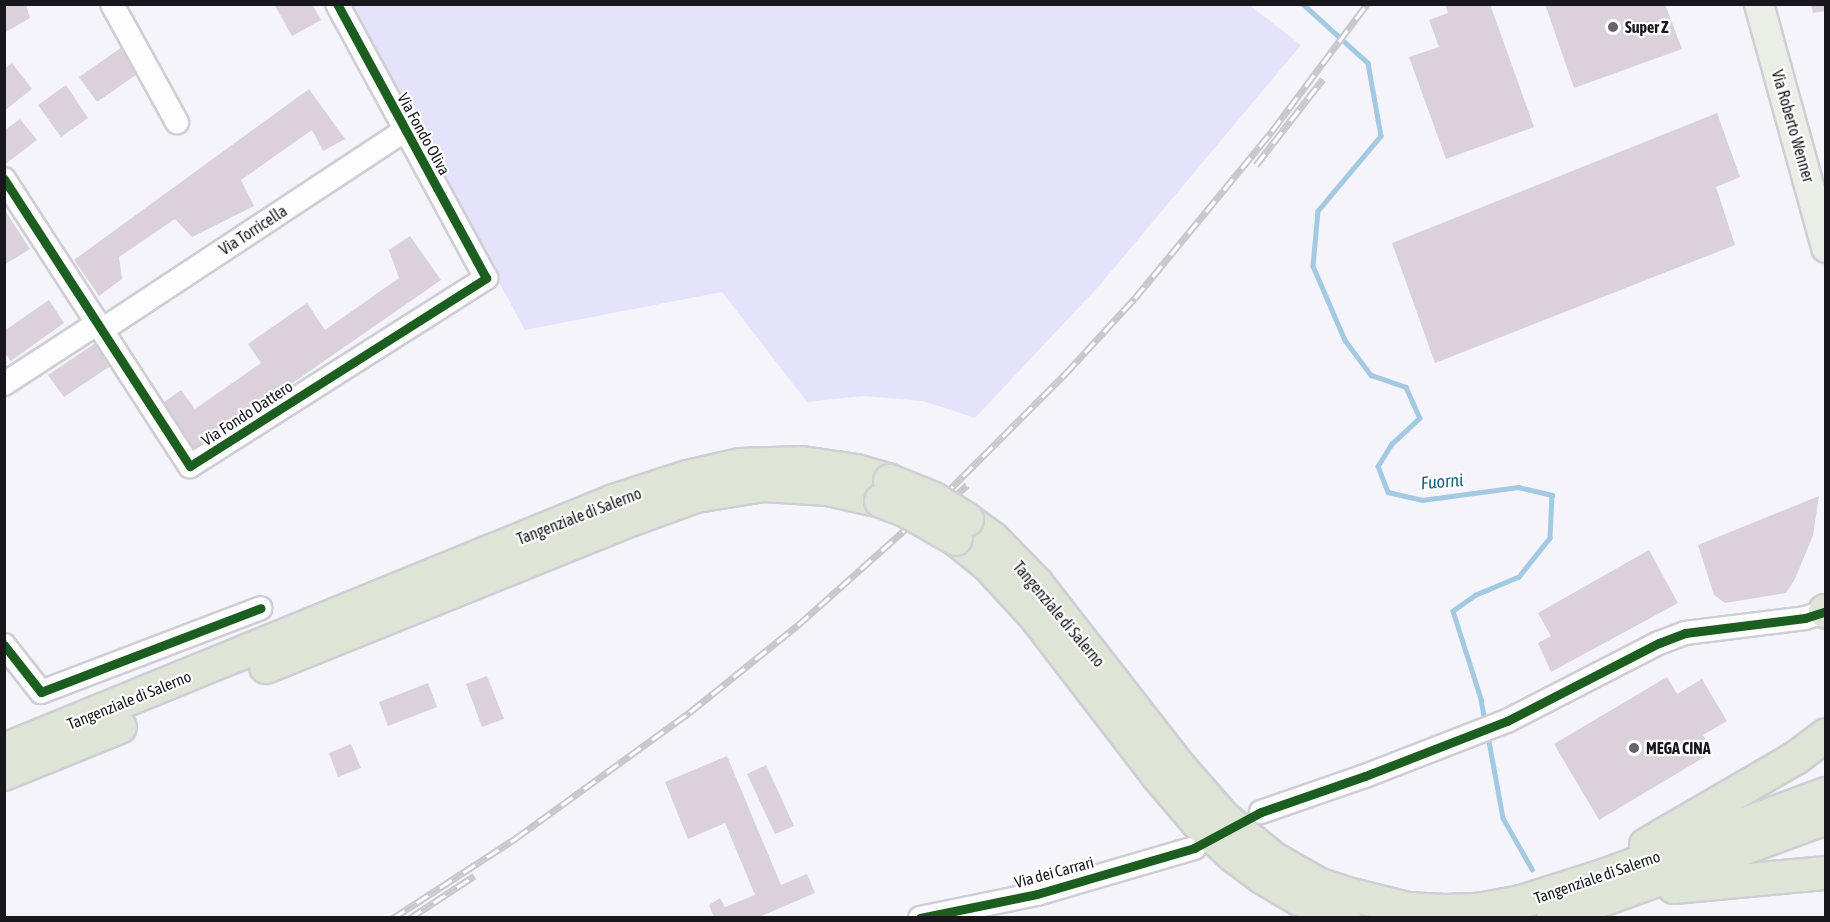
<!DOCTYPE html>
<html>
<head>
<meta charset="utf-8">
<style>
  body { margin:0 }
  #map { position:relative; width:1830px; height:922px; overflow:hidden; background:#f4f4fa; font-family:"Asap Condensed",sans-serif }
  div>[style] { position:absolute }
  .green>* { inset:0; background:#e5e3fb }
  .stream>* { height:4.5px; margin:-2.25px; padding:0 2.25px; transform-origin:2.25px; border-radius:2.25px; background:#a4c9e2 }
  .building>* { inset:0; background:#dbd1da }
  .roads { filter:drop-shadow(2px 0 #ceced4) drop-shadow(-2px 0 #ceced4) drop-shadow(0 2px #ceced4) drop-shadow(0 -2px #ceced4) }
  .minor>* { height:22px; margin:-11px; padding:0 11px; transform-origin:11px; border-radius:11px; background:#fdfdfe }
  .major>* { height:28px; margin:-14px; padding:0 14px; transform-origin:14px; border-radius:14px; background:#ebeee6 }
  .highway>* { height:32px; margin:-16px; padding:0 16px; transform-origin:16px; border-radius:16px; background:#dee4d6 }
  .rail>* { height:7px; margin-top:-3.5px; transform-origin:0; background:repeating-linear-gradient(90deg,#fff 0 14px,#c9c8ca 0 28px); box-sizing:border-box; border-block:2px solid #c9c8ca }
  .bridges { filter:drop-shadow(2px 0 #d1d1d4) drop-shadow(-2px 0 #d1d1d4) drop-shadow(0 2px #d1d1d4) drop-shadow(0 -2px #d1d1d4) }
  .highway-bridge>* { height:32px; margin:-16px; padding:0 16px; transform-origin:16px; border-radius:16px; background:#dee4d6 }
  .cycleway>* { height:9px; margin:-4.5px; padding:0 4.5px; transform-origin:4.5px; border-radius:4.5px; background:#1b5e20 }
  .dots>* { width:16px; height:16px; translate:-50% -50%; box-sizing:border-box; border:3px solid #fff; border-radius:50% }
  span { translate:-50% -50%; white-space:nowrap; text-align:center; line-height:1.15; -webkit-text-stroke:4.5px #fff; paint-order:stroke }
  .poi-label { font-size:16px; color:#17171c; font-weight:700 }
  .left { translate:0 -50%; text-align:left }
  .street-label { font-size:16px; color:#17171c }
  .water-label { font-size:18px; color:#215d7f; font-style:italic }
  .frame { position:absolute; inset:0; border:6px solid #17171c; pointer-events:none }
</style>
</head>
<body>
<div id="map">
  <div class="green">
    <div style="clip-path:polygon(1248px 4px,1301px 45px,1099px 286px,975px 418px,923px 401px,863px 396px,807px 402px,722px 292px,525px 330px,348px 5px)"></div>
  </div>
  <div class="stream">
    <div style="left:1303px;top:4px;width:88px;rotate:42.2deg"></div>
    <div style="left:1368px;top:63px;width:74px;rotate:79.9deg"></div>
    <div style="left:1381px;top:136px;width:98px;rotate:130deg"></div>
    <div style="left:1318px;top:211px;width:55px;rotate:95.2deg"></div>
    <div style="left:1313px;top:266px;width:81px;rotate:66.6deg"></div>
    <div style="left:1345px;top:340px;width:44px;rotate:53.4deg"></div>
    <div style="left:1371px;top:375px;width:37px;rotate:19deg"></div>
    <div style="left:1406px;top:387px;width:34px;rotate:66deg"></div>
    <div style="left:1420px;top:418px;width:38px;rotate:137deg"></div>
    <div style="left:1392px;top:444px;width:26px;rotate:122deg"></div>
    <div style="left:1378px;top:466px;width:28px;rotate:69deg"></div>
    <div style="left:1388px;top:492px;width:35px;rotate:13deg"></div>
    <div style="left:1422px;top:500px;width:97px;rotate:-7.7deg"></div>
    <div style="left:1518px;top:487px;width:35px;rotate:13deg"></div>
    <div style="left:1552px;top:495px;width:43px;rotate:92.7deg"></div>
    <div style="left:1550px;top:538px;width:50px;rotate:128.5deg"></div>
    <div style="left:1519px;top:577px;width:47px;rotate:157.3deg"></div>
    <div style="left:1476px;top:595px;width:28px;rotate:145deg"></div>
    <div style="left:1453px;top:611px;width:92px;rotate:72.3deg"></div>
    <div style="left:1481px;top:699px;width:23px;rotate:80deg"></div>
    <div style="left:1488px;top:736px;width:83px;rotate:79.6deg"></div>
    <div style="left:1503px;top:818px;width:59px;rotate:60.4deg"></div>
  </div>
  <div class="building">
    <div style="clip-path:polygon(274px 4px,312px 4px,321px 20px,292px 36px)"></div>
    <div style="clip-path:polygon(1445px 4px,1490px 4px,1534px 127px,1446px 159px,1409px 57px,1439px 47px,1429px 20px,1448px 13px)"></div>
    <div style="clip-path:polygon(1545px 4px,1665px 4px,1682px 49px,1574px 88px)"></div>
    <div style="clip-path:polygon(1811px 4px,1826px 4px,1826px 11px,1813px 13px)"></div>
    <div style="clip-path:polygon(4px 5px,26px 5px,30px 18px,4px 33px)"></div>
    <div style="clip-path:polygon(125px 45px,143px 70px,97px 102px,79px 77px)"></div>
    <div style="clip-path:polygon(12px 63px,32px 89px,4px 111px,4px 69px)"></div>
    <div style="clip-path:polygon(66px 85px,88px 118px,61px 137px,38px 105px)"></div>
    <div style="clip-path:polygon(309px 89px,345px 139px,323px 151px,312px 130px,241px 180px,254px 206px,192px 237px,175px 219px,119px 257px,122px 279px,99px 296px,74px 260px)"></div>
    <div style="clip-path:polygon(1717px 113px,1740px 177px,1716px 187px,1735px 245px,1435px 363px,1392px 243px)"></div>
    <div style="clip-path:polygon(20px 119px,37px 140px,4px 165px,4px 131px)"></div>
    <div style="clip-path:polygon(4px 209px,30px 249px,4px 265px)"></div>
    <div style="clip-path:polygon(410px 236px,441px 280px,193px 452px,160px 405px,181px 390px,195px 409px,261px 363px,248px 344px,307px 303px,325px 330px,399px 278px,389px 250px)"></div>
    <div style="clip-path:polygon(49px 300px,64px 323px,11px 361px,4px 352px,4px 331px)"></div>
    <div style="clip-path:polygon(100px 340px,115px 363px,64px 397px,48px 375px)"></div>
    <div style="clip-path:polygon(1819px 496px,1813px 535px,1795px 579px,1786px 593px,1725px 603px,1714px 595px,1698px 545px)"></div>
    <div style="clip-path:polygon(1649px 550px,1678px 603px,1551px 672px,1538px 643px,1551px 636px,1538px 613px)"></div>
    <div style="clip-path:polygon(487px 676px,504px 719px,482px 727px,466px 684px)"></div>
    <div style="clip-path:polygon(1667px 677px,1677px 694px,1702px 679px,1727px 721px,1703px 735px,1713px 752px,1599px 820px,1554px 744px)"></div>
    <div style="clip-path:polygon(428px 683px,437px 707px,388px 726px,379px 702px)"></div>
    <div style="clip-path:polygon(351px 744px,361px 768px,338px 777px,329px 753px)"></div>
    <div style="clip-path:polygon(727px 756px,781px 885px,807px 874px,815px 893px,757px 918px,714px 918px,709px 905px,720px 898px,725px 907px,755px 895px,725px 823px,688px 839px,665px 782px)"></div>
    <div style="clip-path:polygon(766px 765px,794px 826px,775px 834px,747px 774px)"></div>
  </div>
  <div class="roads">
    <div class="minor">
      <div style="left:112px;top:4px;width:135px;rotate:61.2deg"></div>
      <div style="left:4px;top:179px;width:342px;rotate:57.1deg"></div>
      <div style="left:190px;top:466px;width:351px;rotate:-32.4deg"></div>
      <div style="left:486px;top:278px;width:312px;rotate:-118.5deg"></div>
      <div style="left:102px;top:330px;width:363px;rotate:-33.4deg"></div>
      <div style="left:4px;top:384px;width:112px;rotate:-33deg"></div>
      <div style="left:4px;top:645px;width:60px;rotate:51.8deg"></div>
      <div style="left:41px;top:692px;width:235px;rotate:-20.9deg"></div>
      <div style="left:1261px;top:812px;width:110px;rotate:-19.1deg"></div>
      <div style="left:1365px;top:776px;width:152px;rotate:-21.2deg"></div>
      <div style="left:1507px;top:721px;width:171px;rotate:-27.2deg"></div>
      <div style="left:1659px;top:643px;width:28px;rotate:-21deg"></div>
      <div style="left:1685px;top:633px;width:121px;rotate:-7.1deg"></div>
      <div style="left:1805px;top:618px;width:22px;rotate:-18deg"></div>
      <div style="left:920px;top:918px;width:119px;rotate:-11.6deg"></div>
      <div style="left:1037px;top:894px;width:164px;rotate:-16.3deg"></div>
    </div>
    <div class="major">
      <div style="left:1759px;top:4px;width:253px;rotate:74.6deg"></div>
    </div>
    <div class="highway">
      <div style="left:967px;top:520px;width:32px;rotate:36deg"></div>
      <div style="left:993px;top:539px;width:63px;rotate:45.6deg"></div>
      <div style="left:1037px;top:584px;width:228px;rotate:52.1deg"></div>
      <div style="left:1177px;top:764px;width:73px;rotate:48.9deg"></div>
      <div style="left:1225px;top:819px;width:63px;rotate:39.2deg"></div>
      <div style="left:1274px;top:859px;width:53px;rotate:29.5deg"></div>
      <div style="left:1320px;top:885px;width:25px;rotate:18deg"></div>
      <div style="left:1344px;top:893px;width:66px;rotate:14deg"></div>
      <div style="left:1408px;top:909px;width:37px;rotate:3deg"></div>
      <div style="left:1445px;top:911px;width:33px;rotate:-2deg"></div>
      <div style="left:1478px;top:910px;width:44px;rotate:-10.5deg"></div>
      <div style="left:1521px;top:902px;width:86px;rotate:-17.6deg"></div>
      <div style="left:1603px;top:876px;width:238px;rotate:-20.2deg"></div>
      <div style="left:956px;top:539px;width:41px;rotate:39.1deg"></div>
      <div style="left:988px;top:565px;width:69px;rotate:47.3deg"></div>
      <div style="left:1035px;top:616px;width:202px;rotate:52.4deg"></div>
      <div style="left:1158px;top:776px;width:62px;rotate:49.6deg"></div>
      <div style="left:1198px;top:823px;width:49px;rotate:42.5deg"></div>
      <div style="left:1234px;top:856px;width:35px;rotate:37deg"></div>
      <div style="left:1262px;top:877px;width:43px;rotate:30.7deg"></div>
      <div style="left:1299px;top:899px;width:49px;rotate:22.9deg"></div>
      <div style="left:1825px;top:611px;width:1px;rotate:45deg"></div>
      <div style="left:266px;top:667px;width:384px;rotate:-22deg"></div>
      <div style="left:622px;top:523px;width:79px;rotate:-20deg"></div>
      <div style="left:696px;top:496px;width:69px;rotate:-9.2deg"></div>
      <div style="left:764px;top:485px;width:63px;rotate:3.6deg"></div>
      <div style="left:827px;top:489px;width:55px;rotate:12.5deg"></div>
      <div style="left:4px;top:750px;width:659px;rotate:-22.21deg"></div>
      <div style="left:614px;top:501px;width:77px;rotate:-18.2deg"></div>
      <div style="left:687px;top:477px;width:54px;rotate:-12.8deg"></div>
      <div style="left:740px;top:465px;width:62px;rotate:-1.8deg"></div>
      <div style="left:802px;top:463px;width:55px;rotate:8.4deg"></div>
      <div style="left:856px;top:471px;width:35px;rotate:16deg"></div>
      <div style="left:4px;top:774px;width:125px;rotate:-22.1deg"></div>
      <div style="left:1646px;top:845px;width:175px;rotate:-30.2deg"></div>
      <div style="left:1797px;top:757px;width:36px;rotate:-37deg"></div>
      <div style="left:1674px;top:887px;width:153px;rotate:-5.3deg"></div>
      <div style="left:1553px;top:918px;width:291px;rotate:-20.1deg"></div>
    </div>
  </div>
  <div class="rail">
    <div style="left:1256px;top:165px;width:109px;rotate:-52.1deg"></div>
    <div style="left:926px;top:524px;width:57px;rotate:-43.6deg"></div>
    <div style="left:393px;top:918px;width:147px;rotate:-33deg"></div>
    <div style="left:516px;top:838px;width:215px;rotate:-35.9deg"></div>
    <div style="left:690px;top:712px;width:139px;rotate:-38.9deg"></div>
    <div style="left:798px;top:625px;width:194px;rotate:-41.7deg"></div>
    <div style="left:943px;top:496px;width:174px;rotate:-45deg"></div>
    <div style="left:1066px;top:373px;width:102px;rotate:-47.4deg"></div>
    <div style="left:1135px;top:298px;width:216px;rotate:-50.6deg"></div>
    <div style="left:1272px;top:131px;width:159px;rotate:-53.2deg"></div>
    <div style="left:410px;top:918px;width:77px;rotate:-33.3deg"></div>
  </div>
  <div class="bridges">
    <div class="highway-bridge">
      <div style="left:890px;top:481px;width:48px;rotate:22.2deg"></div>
      <div style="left:934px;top:499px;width:39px;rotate:32deg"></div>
      <div style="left:881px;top:501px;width:28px;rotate:21deg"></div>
      <div style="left:907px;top:511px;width:56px;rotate:29.7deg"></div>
    </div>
  </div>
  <div class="cycleway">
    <div style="left:4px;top:179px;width:342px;rotate:57.1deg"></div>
    <div style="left:190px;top:466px;width:351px;rotate:-32.4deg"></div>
    <div style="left:486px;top:278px;width:312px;rotate:-118.5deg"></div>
    <div style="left:4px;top:645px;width:60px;rotate:51.8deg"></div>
    <div style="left:41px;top:692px;width:235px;rotate:-20.9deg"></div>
    <div style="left:920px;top:918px;width:119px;rotate:-11.6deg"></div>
    <div style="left:1037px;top:894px;width:164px;rotate:-16.3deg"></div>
    <div style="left:1194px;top:848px;width:76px;rotate:-28.2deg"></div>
    <div style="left:1261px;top:812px;width:110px;rotate:-19.1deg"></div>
    <div style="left:1365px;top:776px;width:152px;rotate:-21.2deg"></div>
    <div style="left:1507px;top:721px;width:171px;rotate:-27.2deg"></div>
    <div style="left:1659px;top:643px;width:28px;rotate:-21deg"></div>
    <div style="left:1685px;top:633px;width:121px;rotate:-7.1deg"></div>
    <div style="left:1805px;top:618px;width:22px;rotate:-18deg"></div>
  </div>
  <div class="dots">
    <div style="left:1613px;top:27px;background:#64646a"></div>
    <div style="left:1634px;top:748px;background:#64646a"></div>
  </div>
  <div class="poi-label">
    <span class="left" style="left:1625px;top:27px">Super Z</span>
    <span class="left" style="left:1646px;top:748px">MEGA CINA</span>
  </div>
  <div class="street-label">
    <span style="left:1793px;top:126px;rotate:74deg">Via Roberto Wenner</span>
    <span style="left:424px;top:134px;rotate:61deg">Via Fondo Oliva</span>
    <span style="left:253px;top:230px;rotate:-33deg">Via Torricella</span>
    <span style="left:247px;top:413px;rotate:-33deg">Via Fondo Dattero</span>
    <span style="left:579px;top:516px;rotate:-21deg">Tangenziale di Salerno</span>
    <span style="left:1059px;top:614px;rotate:50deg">Tangenziale di Salerno</span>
    <span style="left:129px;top:700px;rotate:-22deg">Tangenziale di Salerno</span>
    <span style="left:1054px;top:872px;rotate:-15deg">Via dei Carrari</span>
    <span style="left:1597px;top:877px;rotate:-19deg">Tangenziale di Salerno</span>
  </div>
  <div class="water-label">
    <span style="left:1442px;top:482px;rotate:-5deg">Fuorni</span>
  </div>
  <div class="frame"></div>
</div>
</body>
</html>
